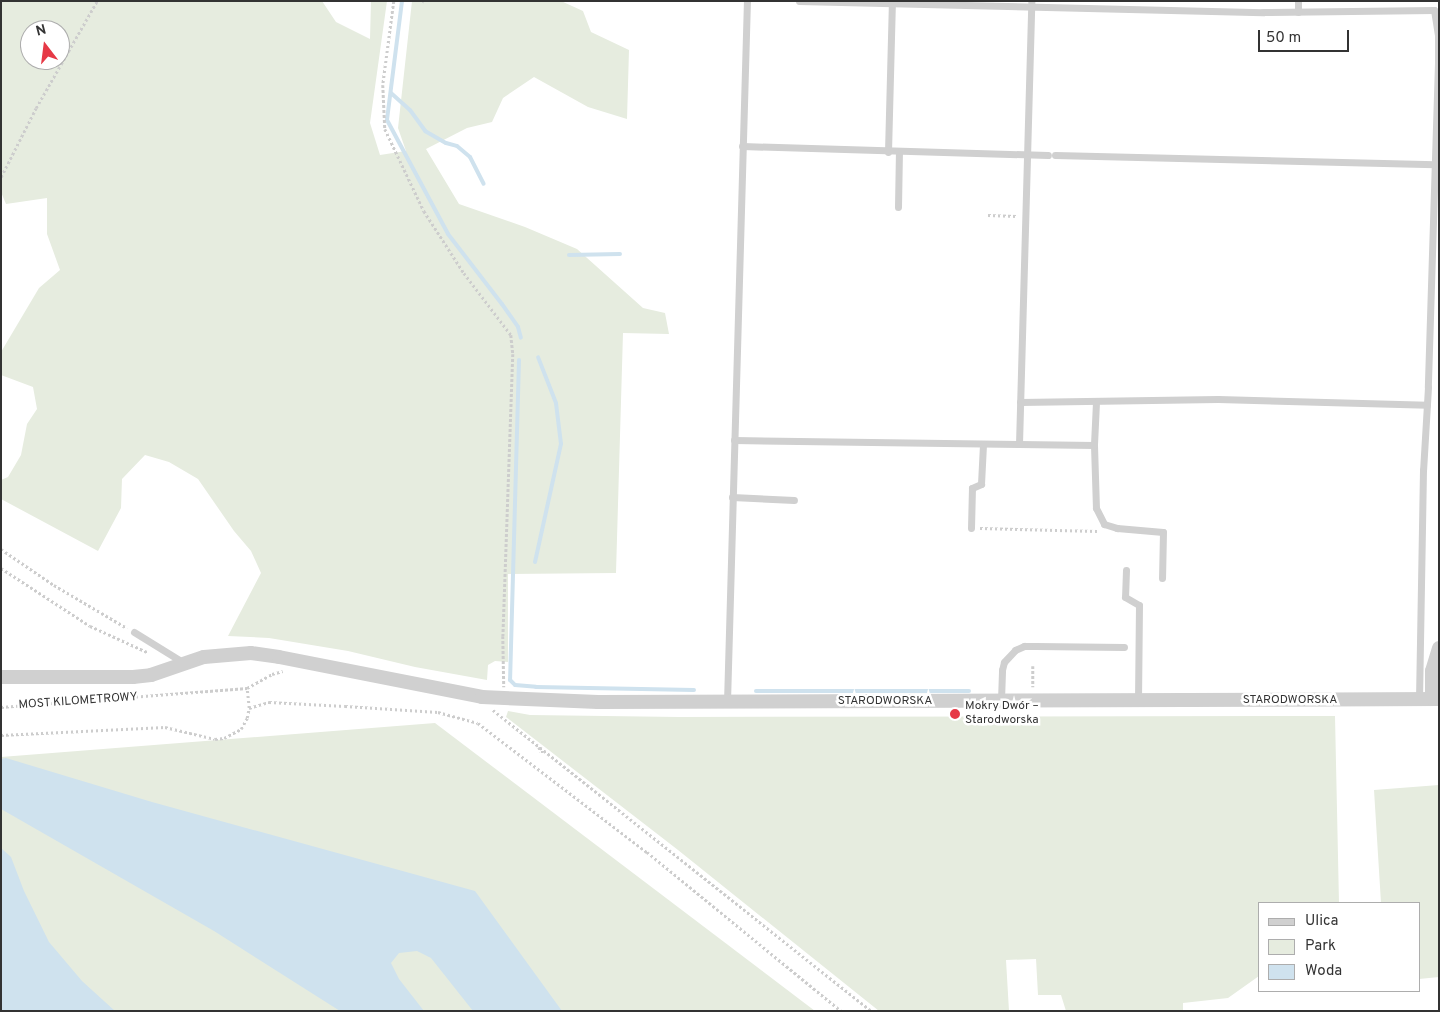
<!DOCTYPE html>
<html>
<head>
<meta charset="utf-8">
<style>
  body { margin:0 }
  #map { position:relative; width:1440px; height:1012px; overflow:hidden; background:#fff; font-family:Overpass,sans-serif }
  div>[style] { position:absolute }
  .green>* { inset:0; background:#e6ecdf }
  .water>* { inset:0; background:#cfe2ee }
  .stream>* { height:4px; margin:-2px; padding:0 2px; transform-origin:2px; border-radius:2px; background:#cfe2ee }
  .path>* { height:2.5px; margin-top:-1.25px; transform-origin:0; background:repeating-linear-gradient(90deg,#cdcdcd 0 2.5px,transparent 0 5px) }
  .lane>* { height:7px; margin:-3.5px; padding:0 3.5px; transform-origin:3.5px; border-radius:3.5px; background:#d0d0d0 }
  .street>* { height:14px; margin:-7px; padding:0 7px; transform-origin:7px; border-radius:7px; background:#d0d0d0 }
  .dots>* { width:14px; height:14px; translate:-50% -50%; box-sizing:border-box; border:2px solid #fff; border-radius:50% }
  span { translate:-50% -50%; white-space:nowrap; text-align:center; line-height:1.15; -webkit-text-stroke:5px #fff; paint-order:stroke }
  .street-label { font-size:12px; color:#333 }
  .poi-label { font-size:12px; color:#333 }
  .left { translate:0 -50%; text-align:left }
  .frame { position:absolute; inset:0; border:2px solid #333; pointer-events:none }
  .legend { position:absolute; left:1258px; top:902px; width:162px; height:90px; box-sizing:border-box; background:#fff; border:1px solid #adadad; margin:0; padding:6px 9px; list-style:none; font-size:15px; color:#333 }
  .legend li { display:flex; align-items:center; gap:10px; height:25px }
  .legend b { width:25px; border:1px solid #adadad }
  .north { position:absolute; left:20px; top:20px; width:50px; height:50px; box-sizing:border-box; background:#fff; border:1px solid #adadad; border-radius:50%; rotate:345deg; font-size:14px; font-weight:700; line-height:20px; text-align:center; color:#333 }
  .north::after { content:''; display:block; margin:auto; width:18px; height:22px; background:#e63946; clip-path:polygon(50% 0,100% 100%,50% 72%,0 100%) }
  .scale { position:absolute; left:1258px; top:30px; width:91px; height:22px; box-sizing:border-box; border:2px solid #333; border-top:0; padding-left:6px; font-size:15px; line-height:18px; white-space:nowrap; color:#333; -webkit-text-stroke:4px #fff; paint-order:stroke }
</style>
</head>
<body>
<div id="map">
  <div class="green">
    <div style="clip-path:polygon(evenodd,1px 1px,322px 1px,336px 22px,370px 39px,371px 1px,387px 1px,370px 123px,380px 155px,406px 151px,398px 128px,412px 1px,561px 1px,583px 11px,591px 32px,629px 50px,627px 119px,588px 107px,534px 77px,503px 98px,492px 122px,467px 128px,426px 149px,459px 204px,525px 227px,577px 249px,643px 308px,665px 313px,669px 334px,623px 333px,616px 573px,508px 574px,508px 662px,495px 661px,488px 665px,487px 680px,415px 667px,348px 651px,269px 638px,228px 636px,261px 573px,251px 551px,234px 531px,198px 479px,169px 462px,145px 455px,122px 479px,121px 508px,98px 551px,1px 499px,1px 480px,8px 477px,21px 455px,27px 424px,37px 409px,33px 387px,1px 375px,1px 352px,39px 288px,60px 270px,47px 234px,47px 198px,6px 204px,1px 192px,1px 1px,30px 30px,60px 30px,60px 60px,30px 60px,30px 30px)"></div>
    <div style="clip-path:polygon(508px 711px,530px 715px,679px 717px,1335px 716px,1339px 903px,1259px 903px,1259px 976px,1228px 998px,1183px 1003px,1183px 1011px,1066px 1011px,1061px 995px,1038px 995px,1036px 959px,1006px 960px,1009px 1011px,879px 1011px,678px 850px,506px 717px)"></div>
    <div style="clip-path:polygon(435px 723px,815px 1011px,1px 1011px,1px 757px)"></div>
    <div style="clip-path:polygon(1439px 785px,1439px 977px,1419px 979px,1419px 903px,1381px 903px,1374px 790px)"></div>
  </div>
  <div class="water">
    <div style="clip-path:polygon(6px 758px,152px 802px,475px 891px,562px 1011px,473px 1011px,431px 958px,417px 951px,399px 953px,391px 963px,399px 979px,424px 1011px,340px 1011px,214px 931px,1px 809px,1px 759px)"></div>
    <div style="clip-path:polygon(1px 848px,11px 857px,24px 891px,49px 942px,82px 981px,115px 1011px,1px 1011px)"></div>
  </div>
  <div class="stream">
    <div style="left:402px;top:1px;width:120px;rotate:97.2deg"></div>
    <div style="left:387px;top:120px;width:129px;rotate:61.8deg"></div>
    <div style="left:448px;top:234px;width:88px;rotate:52.4deg"></div>
    <div style="left:502px;top:304px;width:28px;rotate:55deg"></div>
    <div style="left:518px;top:327px;width:11px;rotate:75deg"></div>
    <div style="left:391px;top:93px;width:25px;rotate:42deg"></div>
    <div style="left:410px;top:110px;width:26px;rotate:54deg"></div>
    <div style="left:425px;top:131px;width:24px;rotate:30deg"></div>
    <div style="left:446px;top:143px;width:11px;rotate:15deg"></div>
    <div style="left:457px;top:146px;width:17px;rotate:40deg"></div>
    <div style="left:470px;top:157px;width:30px;rotate:63deg"></div>
    <div style="left:569px;top:255px;width:51px;rotate:-1.1deg"></div>
    <div style="left:519px;top:360px;width:320px;rotate:91.6deg"></div>
    <div style="left:510px;top:680px;width:7px;rotate:45deg"></div>
    <div style="left:515px;top:685px;width:21px;rotate:5deg"></div>
    <div style="left:536px;top:687px;width:158px;rotate:1.1deg"></div>
    <div style="left:535px;top:562px;width:121px;rotate:-77.6deg"></div>
    <div style="left:561px;top:444px;width:41px;rotate:-97deg"></div>
    <div style="left:556px;top:403px;width:49px;rotate:-111.4deg"></div>
    <div style="left:756px;top:691px;width:213px"></div>
  </div>
  <div class="path">
    <div style="left:394px;top:1px;width:85px;rotate:97.5deg"></div>
    <div style="left:383px;top:85px;width:44px;rotate:87.4deg"></div>
    <div style="left:385px;top:129px;width:91px;rotate:64.6deg"></div>
    <div style="left:424px;top:211px;width:74px;rotate:57.2deg"></div>
    <div style="left:464px;top:273px;width:78px;rotate:52.8deg"></div>
    <div style="left:511px;top:335px;width:19px;rotate:84deg"></div>
    <div style="left:513px;top:354px;width:282px;rotate:92deg"></div>
    <div style="left:503px;top:636px;width:51px;rotate:88.9deg"></div>
    <div style="left:422px;top:2px;width:1px;rotate:-45deg"></div>
    <div style="left:1px;top:177px;width:77px;rotate:-63.1deg"></div>
    <div style="left:36px;top:108px;width:123px;rotate:-60.3deg"></div>
    <div style="left:988px;top:215px;width:28px;rotate:2deg"></div>
    <div style="left:980px;top:528px;width:117px;rotate:1.5deg"></div>
    <div style="left:1px;top:549px;width:64px;rotate:34.2deg"></div>
    <div style="left:54px;top:585px;width:85px;rotate:30.5deg"></div>
    <div style="left:1px;top:568px;width:106px;rotate:33.1deg"></div>
    <div style="left:90px;top:626px;width:63px;rotate:24.5deg"></div>
    <div style="left:1033px;top:666px;width:21px;rotate:90deg"></div>
    <div style="left:1px;top:707px;width:247px;rotate:-4.4deg"></div>
    <div style="left:247px;top:688px;width:29px;rotate:-29deg"></div>
    <div style="left:272px;top:674px;width:11px;rotate:-15deg"></div>
    <div style="left:249px;top:708px;width:21px;rotate:-17deg"></div>
    <div style="left:269px;top:702px;width:76px;rotate:3deg"></div>
    <div style="left:345px;top:706px;width:93px;rotate:3.7deg"></div>
    <div style="left:438px;top:712px;width:41px;rotate:15.4deg"></div>
    <div style="left:478px;top:723px;width:213px;rotate:37.4deg"></div>
    <div style="left:647px;top:852px;width:251px;rotate:39.3deg"></div>
    <div style="left:493px;top:710px;width:484px;rotate:38.5deg"></div>
    <div style="left:1px;top:735px;width:164px;rotate:-2.8deg"></div>
    <div style="left:165px;top:727px;width:51px;rotate:13.5deg"></div>
    <div style="left:215px;top:739px;width:9px;rotate:-6deg"></div>
    <div style="left:224px;top:738px;width:19px;rotate:-28deg"></div>
    <div style="left:241px;top:729px;width:13px;rotate:-61deg"></div>
    <div style="left:247px;top:718px;width:10px;rotate:-79deg"></div>
    <div style="left:249px;top:708px;width:20px;rotate:-96deg"></div>
    <div style="left:539px;top:747px;width:5px;rotate:68deg"></div>
    <div style="left:541px;top:752px;width:5px"></div>
  </div>
  <div class="lane">
    <div style="left:799px;top:1px;width:464px;rotate:1.4deg"></div>
    <div style="left:1263px;top:12px;width:171px;rotate:-0.7deg"></div>
    <div style="left:1434px;top:10px;width:25px;rotate:81deg"></div>
    <div style="left:1438px;top:35px;width:28px;rotate:90deg"></div>
    <div style="left:1438px;top:63px;width:324px;rotate:91.8deg"></div>
    <div style="left:1428px;top:387px;width:83px;rotate:93.4deg"></div>
    <div style="left:1423px;top:470px;width:230px;rotate:91deg"></div>
    <div style="left:1298px;top:1px;width:11px;rotate:90deg"></div>
    <div style="left:742px;top:146px;width:306px;rotate:1.7deg"></div>
    <div style="left:888px;top:152px;width:149px;rotate:-88.5deg"></div>
    <div style="left:1055px;top:155px;width:380px;rotate:1.4deg"></div>
    <div style="left:898px;top:207px;width:55px;rotate:-89deg"></div>
    <div style="left:1020px;top:402px;width:198px;rotate:-0.9deg"></div>
    <div style="left:1218px;top:399px;width:209px;rotate:1.6deg"></div>
    <div style="left:1096px;top:402px;width:43px;rotate:92.7deg"></div>
    <div style="left:1094px;top:445px;width:63px;rotate:88.2deg"></div>
    <div style="left:1096px;top:508px;width:18px;rotate:63deg"></div>
    <div style="left:1104px;top:524px;width:14px;rotate:17deg"></div>
    <div style="left:1117px;top:528px;width:46px;rotate:5deg"></div>
    <div style="left:1163px;top:532px;width:46px;rotate:91.2deg"></div>
    <div style="left:734px;top:440px;width:285px;rotate:0.8deg"></div>
    <div style="left:1019px;top:444px;width:443px;rotate:-88.4deg"></div>
    <div style="left:1019px;top:444px;width:75px;rotate:0.8deg"></div>
    <div style="left:732px;top:497px;width:62px;rotate:2.8deg"></div>
    <div style="left:971px;top:528px;width:40px;rotate:-88.6deg"></div>
    <div style="left:972px;top:488px;width:10px;rotate:-24deg"></div>
    <div style="left:981px;top:484px;width:40px;rotate:-87.1deg"></div>
    <div style="left:1126px;top:570px;width:27px;rotate:92deg"></div>
    <div style="left:1125px;top:597px;width:16px;rotate:30deg"></div>
    <div style="left:1139px;top:605px;width:97px;rotate:90.6deg"></div>
    <div style="left:134px;top:632px;width:59px;rotate:31.8deg"></div>
    <div style="left:1001px;top:700px;width:30px;rotate:-88deg"></div>
    <div style="left:1002px;top:670px;width:8px;rotate:-76deg"></div>
    <div style="left:1004px;top:662px;width:16px;rotate:-47deg"></div>
    <div style="left:1015px;top:650px;width:10px;rotate:-24deg"></div>
    <div style="left:1024px;top:646px;width:11px"></div>
    <div style="left:1035px;top:646px;width:89px;rotate:0.6deg"></div>
    <div style="left:727px;top:702px;width:701px;rotate:-88.37deg"></div>
  </div>
  <div class="street">
    <div style="left:1px;top:677px;width:132px"></div>
    <div style="left:133px;top:677px;width:18px;rotate:-6deg"></div>
    <div style="left:151px;top:675px;width:56px;rotate:-18.8deg"></div>
    <div style="left:204px;top:657px;width:47px;rotate:-4.9deg"></div>
    <div style="left:251px;top:653px;width:28px;rotate:8deg"></div>
    <div style="left:279px;top:657px;width:207px;rotate:11.1deg"></div>
    <div style="left:482px;top:697px;width:116px;rotate:2.5deg"></div>
    <div style="left:598px;top:702px;width:841px;rotate:-0.2deg"></div>
    <div style="left:1432px;top:699px;width:28px;rotate:-90deg"></div>
    <div style="left:1432px;top:671px;width:24px;rotate:-73deg"></div>
  </div>
  <div class="dots">
    <div style="left:955px;top:714px;background:#e63946"></div>
  </div>
  <div class="street-label">
    <span style="left:1290px;top:701px">STARODWORSKA</span>
    <span style="left:78px;top:702px;rotate:-4deg">MOST KILOMETROWY</span>
    <span style="left:885px;top:702px">STARODWORSKA</span>
  </div>
  <div class="poi-label">
    <span class="left" style="left:965px;top:714px">Mokry Dwór –<br>Starodworska</span>
  </div>
  <div class="frame"></div>
  <ul class="legend">
  <li><b style="height:6px;background:#d0d0d0"></b>Ulica</li>
  <li><b style="height:14px;background:#e6ecdf"></b>Park</li>
  <li><b style="height:14px;background:#cfe2ee"></b>Woda</li>
  </ul>
  <div class="north">N</div>
  <div class="scale">50 m</div>
</div>
</body>
</html>
